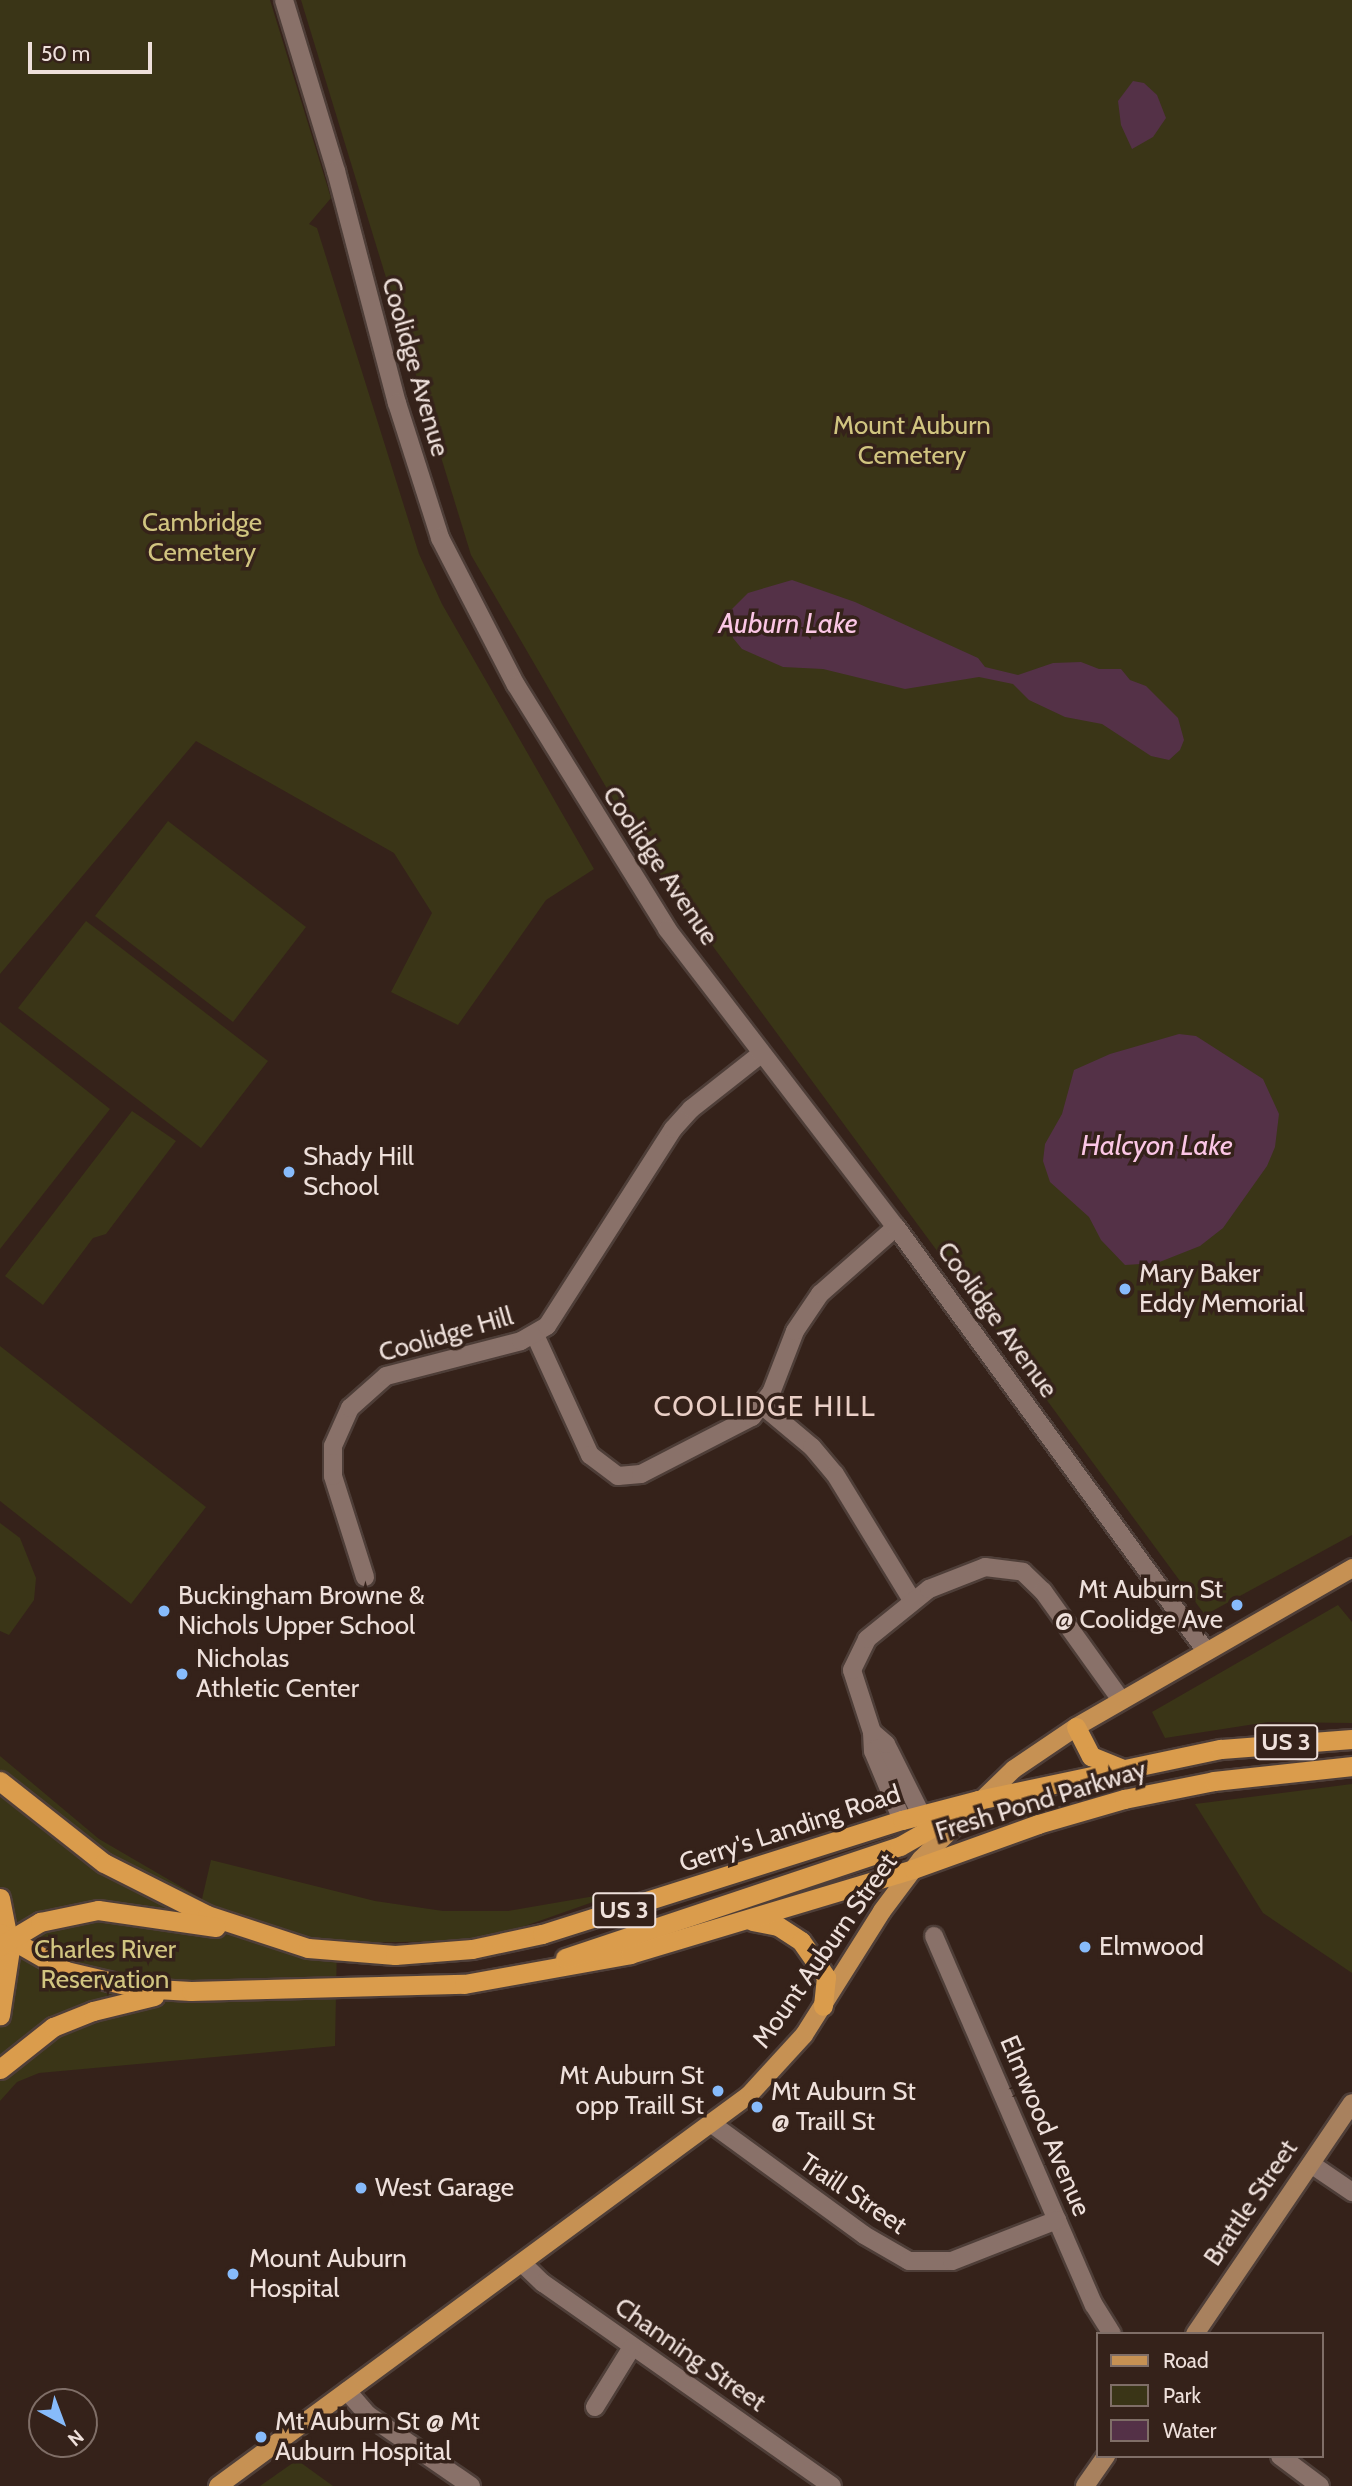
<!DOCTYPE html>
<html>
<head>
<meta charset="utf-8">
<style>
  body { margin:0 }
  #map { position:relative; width:1352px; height:2486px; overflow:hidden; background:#35221a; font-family:Cabin,sans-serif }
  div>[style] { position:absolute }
  .green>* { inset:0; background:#3a3517 }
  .water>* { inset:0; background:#543147 }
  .roads { filter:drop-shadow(2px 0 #4e3e38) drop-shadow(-2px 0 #4e3e38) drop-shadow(0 2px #4e3e38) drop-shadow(0 -2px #4e3e38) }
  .minor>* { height:18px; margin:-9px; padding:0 9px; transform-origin:9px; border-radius:9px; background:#897169 }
  .tertiary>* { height:18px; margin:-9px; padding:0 9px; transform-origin:9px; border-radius:9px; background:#897169 }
  .secondary>* { height:18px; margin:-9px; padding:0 9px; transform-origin:9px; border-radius:9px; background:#a8815e }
  .primary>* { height:18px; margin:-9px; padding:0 9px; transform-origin:9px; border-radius:9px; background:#c69153 }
  .trunk>* { height:19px; margin:-9.5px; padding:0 9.5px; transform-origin:9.5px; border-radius:9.5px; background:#da9c4c }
  .dots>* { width:19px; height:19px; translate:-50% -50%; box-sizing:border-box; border:4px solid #35221a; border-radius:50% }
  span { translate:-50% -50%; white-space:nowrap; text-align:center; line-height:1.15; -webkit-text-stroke:7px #35221a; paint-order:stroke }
  .shield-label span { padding:2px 5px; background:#35221a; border:2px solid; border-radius:5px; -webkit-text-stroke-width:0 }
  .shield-label { font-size:24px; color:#eee0db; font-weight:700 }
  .street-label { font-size:26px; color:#eee0db }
  .park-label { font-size:26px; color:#d1c580 }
  .poi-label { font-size:26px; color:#eee0db }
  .left { translate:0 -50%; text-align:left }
  .right { translate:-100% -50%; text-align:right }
  .water-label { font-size:28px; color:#fbc6e5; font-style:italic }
  .neighbourhood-label { font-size:28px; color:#eacfc6; letter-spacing:2px }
  .legend { position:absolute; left:1096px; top:2332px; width:228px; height:126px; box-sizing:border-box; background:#35221a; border:2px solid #7f6e67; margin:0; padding:9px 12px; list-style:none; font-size:21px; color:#eee0db }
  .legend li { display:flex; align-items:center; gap:14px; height:35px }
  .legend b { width:35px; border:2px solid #7f6e67 }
  .north { position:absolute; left:28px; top:2388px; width:70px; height:70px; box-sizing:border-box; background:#35221a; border:2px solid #7f6e67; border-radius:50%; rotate:139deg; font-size:19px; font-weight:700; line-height:28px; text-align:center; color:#eee0db }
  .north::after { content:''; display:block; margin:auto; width:24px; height:32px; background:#87bbfb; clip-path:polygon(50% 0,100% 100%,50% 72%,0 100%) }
  .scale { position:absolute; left:28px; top:42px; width:124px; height:32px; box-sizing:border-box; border:4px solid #eee0db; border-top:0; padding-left:9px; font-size:21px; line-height:24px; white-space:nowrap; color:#eee0db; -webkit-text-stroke:5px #35221a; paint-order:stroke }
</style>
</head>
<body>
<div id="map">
  <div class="green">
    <div style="clip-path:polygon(0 0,270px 0,331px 198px,309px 224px,317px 228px,419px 554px,442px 604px,594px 869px,546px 900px,458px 1025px,391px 992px,432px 913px,394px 853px,196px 741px,0 974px)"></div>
    <div style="clip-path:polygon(301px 0,1352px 0,1352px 1535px,1205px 1615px,645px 854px,471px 555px)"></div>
    <div style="clip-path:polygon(168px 821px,306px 927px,233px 1022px,95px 916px)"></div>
    <div style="clip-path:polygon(86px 921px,268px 1061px,201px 1148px,18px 1008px)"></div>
    <div style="clip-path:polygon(0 1022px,110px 1109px,0 1249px)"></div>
    <div style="clip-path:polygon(132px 1111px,176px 1141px,106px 1234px,93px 1238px,43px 1305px,5px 1276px)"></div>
    <div style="clip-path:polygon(0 1346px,206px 1507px,131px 1604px,0 1501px)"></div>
    <div style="clip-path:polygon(0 1523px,20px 1538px,36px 1578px,34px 1600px,9px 1635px,0 1631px)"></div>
    <div style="clip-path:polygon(1338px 1605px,1352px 1622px,1352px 1723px,1268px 1722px,1165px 1738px,1152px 1712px)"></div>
    <div style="clip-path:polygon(0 1756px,99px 1839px,202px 1899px,211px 1860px,375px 1901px,443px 1911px,508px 1911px,624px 1891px,525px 1926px,464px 1941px,337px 1943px,335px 2046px,39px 2073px,17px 2082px,0 2101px)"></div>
    <div style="clip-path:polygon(1352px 1784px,1352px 1973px,1263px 1913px,1195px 1804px)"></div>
    <div style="clip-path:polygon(297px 2460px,333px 2486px,260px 2486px)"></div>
  </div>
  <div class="water">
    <div style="clip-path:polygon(1133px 81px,1144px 83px,1157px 95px,1166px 118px,1153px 137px,1132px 149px,1121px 125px,1118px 101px)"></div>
    <div style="clip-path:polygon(792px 580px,855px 602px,978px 658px,985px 667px,1018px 675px,1053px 663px,1081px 662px,1099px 669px,1121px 669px,1130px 680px,1146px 686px,1178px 718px,1184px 740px,1180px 750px,1169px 760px,1151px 756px,1102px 724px,1065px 717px,1029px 700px,1013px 684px,979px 677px,905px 689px,823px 669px,783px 667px,742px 649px,733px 638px,728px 613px,748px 593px)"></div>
    <div style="clip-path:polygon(1179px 1034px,1196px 1036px,1263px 1079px,1279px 1114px,1275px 1147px,1267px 1166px,1223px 1228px,1200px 1246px,1157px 1263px,1125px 1265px,1101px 1240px,1089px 1217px,1050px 1182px,1043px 1161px,1045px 1144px,1062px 1114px,1074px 1070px,1110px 1054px)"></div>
  </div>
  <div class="roads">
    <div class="minor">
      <div style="left:535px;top:1335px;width:132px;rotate:65.4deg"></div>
      <div style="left:590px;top:1455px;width:35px;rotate:37deg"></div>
      <div style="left:618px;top:1476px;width:23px;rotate:-5deg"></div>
      <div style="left:641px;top:1474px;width:125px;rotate:-27.2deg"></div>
      <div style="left:752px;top:1417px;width:31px;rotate:-52deg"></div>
      <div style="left:771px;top:1393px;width:66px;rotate:-68.8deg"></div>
      <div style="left:795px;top:1331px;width:45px;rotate:-56deg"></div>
      <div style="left:820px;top:1294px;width:101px;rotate:-41.4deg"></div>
      <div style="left:763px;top:1406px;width:64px;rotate:39.9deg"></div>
      <div style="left:812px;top:1447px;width:35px;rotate:50deg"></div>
      <div style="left:835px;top:1474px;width:148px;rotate:58.6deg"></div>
      <div style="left:365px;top:1577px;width:106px;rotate:-107.6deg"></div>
      <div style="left:333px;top:1476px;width:30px;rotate:-90deg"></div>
      <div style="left:333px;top:1446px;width:42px;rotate:-65.9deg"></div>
      <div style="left:350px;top:1408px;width:48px;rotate:-41.6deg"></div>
      <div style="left:386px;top:1376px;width:139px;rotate:-14.5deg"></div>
      <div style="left:521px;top:1341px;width:30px;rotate:-30deg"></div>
      <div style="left:547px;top:1326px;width:234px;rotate:-57.4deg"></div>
      <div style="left:673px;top:1129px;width:27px;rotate:-48deg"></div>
      <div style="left:691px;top:1109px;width:89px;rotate:-38.2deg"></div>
      <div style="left:872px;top:1732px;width:19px;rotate:87deg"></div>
      <div style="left:873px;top:1751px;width:75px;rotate:67.2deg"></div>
      <div style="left:921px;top:1814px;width:78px;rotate:-116.6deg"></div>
      <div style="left:886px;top:1744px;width:18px;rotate:-139deg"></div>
      <div style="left:872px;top:1732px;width:65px;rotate:-107.9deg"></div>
      <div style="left:852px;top:1670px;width:34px;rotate:-64deg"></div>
      <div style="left:867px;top:1639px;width:80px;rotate:-38.9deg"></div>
      <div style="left:929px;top:1589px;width:60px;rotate:-21.4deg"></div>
      <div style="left:985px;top:1567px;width:38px;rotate:7deg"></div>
      <div style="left:1023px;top:1572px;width:28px;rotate:44deg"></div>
      <div style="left:1043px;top:1591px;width:134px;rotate:54.4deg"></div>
      <div style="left:934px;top:1936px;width:402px;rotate:66.6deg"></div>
      <div style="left:1094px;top:2305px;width:34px;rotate:58deg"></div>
      <div style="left:712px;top:2124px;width:188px;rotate:36.1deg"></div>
      <div style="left:864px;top:2235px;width:52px;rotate:30deg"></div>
      <div style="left:909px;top:2261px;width:43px"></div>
      <div style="left:952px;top:2261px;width:113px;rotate:-21.3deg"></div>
      <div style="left:1311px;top:2164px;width:50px;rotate:34.3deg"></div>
      <div style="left:522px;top:2263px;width:29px;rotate:44deg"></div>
      <div style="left:543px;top:2283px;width:353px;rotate:35.1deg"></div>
      <div style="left:347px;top:2391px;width:32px;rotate:49deg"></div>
      <div style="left:368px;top:2415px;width:125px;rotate:34.6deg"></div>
      <div style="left:595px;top:2407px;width:70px;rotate:-58.3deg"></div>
    </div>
    <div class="tertiary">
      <div style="left:284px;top:0;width:179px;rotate:73.1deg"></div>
      <div style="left:336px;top:171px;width:240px;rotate:75.3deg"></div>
      <div style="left:397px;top:403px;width:142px;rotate:72.3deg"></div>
      <div style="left:440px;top:538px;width:165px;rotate:62.7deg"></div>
      <div style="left:516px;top:685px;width:287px;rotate:58.2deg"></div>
      <div style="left:667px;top:929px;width:376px;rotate:52.5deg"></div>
      <div style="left:896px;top:1227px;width:525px;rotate:53.83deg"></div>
      <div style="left:1280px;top:2456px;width:50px;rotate:36.9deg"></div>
    </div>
    <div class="secondary">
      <div style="left:1195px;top:2334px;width:279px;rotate:-55.8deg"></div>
      <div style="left:1085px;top:2486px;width:37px;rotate:-55deg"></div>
    </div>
    <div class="primary">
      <div style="left:218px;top:2486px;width:659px;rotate:-36.37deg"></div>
      <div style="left:749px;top:2095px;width:81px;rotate:-47.5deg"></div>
      <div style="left:804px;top:2035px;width:146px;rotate:-57.8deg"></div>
      <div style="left:882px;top:1911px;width:65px;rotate:-53.1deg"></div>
      <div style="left:921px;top:1859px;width:129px;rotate:-44.1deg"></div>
      <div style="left:1014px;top:1769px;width:75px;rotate:-34.1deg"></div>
      <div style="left:1076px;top:1727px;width:319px;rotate:-29.9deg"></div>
    </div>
    <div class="trunk">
      <div style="left:1076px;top:1727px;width:33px;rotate:63deg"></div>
      <div style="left:1091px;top:1756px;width:32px;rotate:22deg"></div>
      <div style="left:0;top:1781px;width:132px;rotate:38.3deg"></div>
      <div style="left:104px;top:1863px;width:115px;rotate:26.8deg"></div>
      <div style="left:207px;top:1915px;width:106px;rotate:18.1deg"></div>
      <div style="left:308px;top:1948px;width:87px;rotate:4.6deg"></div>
      <div style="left:395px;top:1955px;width:77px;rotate:-4.5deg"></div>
      <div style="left:472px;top:1949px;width:72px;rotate:-12.1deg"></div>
      <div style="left:542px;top:1934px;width:378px;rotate:-17.6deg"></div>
      <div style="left:902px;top:1820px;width:79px;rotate:-14.7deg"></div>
      <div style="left:978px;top:1800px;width:248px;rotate:-11.9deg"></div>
      <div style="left:1221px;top:1749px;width:131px;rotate:-4.4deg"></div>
      <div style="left:0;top:1898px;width:52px;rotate:78.9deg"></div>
      <div style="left:10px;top:1949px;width:67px;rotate:98.6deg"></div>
      <div style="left:752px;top:1921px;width:26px;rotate:11deg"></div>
      <div style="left:778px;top:1926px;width:27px;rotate:33deg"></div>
      <div style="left:801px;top:1941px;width:44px;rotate:55.2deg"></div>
      <div style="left:826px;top:1977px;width:29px;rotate:96deg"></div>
      <div style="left:0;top:1933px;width:76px;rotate:29.9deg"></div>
      <div style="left:66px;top:1971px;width:74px;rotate:13.3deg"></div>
      <div style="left:138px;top:1988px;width:53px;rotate:3.2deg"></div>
      <div style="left:191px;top:1991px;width:273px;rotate:-1.5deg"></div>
      <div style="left:464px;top:1984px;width:169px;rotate:-10.2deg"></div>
      <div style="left:630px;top:1954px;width:295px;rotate:-16.7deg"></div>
      <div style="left:913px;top:1869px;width:133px;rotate:-19.8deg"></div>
      <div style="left:1038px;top:1824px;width:90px;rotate:-16.2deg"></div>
      <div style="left:1124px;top:1799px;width:92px;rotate:-11.3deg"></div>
      <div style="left:1214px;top:1781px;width:139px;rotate:-6.2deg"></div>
      <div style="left:0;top:1946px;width:47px;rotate:-31deg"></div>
      <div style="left:40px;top:1922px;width:59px;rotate:-11.7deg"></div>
      <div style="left:98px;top:1910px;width:119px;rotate:8.2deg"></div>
      <div style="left:565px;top:1958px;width:353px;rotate:-18.5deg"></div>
      <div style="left:900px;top:1846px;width:78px;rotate:-29.8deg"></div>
      <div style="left:0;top:2069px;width:68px;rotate:-38.4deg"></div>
      <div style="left:53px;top:2027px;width:43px;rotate:-21.8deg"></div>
      <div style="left:93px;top:2011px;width:63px;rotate:-13.8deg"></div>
    </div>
  </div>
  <div class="dots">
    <div style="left:289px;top:1172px;background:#87bbfb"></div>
    <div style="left:1125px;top:1289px;background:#87bbfb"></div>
    <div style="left:1237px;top:1605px;background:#87bbfb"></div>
    <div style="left:164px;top:1611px;background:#87bbfb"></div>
    <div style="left:182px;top:1674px;background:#87bbfb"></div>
    <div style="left:1085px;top:1947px;background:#87bbfb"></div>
    <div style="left:718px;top:2091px;background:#87bbfb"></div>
    <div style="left:757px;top:2107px;background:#87bbfb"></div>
    <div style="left:361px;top:2188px;background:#87bbfb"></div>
    <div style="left:233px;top:2274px;background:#87bbfb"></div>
    <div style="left:261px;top:2437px;background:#87bbfb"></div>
  </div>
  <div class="shield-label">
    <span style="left:1286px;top:1742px">US 3</span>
    <span style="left:624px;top:1910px">US 3</span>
  </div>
  <div class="street-label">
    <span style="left:415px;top:367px;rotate:74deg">Coolidge Avenue</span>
    <span style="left:660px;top:866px;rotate:56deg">Coolidge Avenue</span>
    <span style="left:997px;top:1320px;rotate:54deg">Coolidge Avenue</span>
    <span style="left:446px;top:1335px;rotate:-16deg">Coolidge Hill</span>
    <span style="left:1041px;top:1801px;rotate:-17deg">Fresh Pond Parkway</span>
    <span style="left:790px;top:1829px;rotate:-18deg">Gerry's Landing Road</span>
    <span style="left:825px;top:1951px;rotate:-55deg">Mount Auburn Street</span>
    <span style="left:1045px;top:2126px;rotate:67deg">Elmwood Avenue</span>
    <span style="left:853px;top:2194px;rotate:34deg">Traill Street</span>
    <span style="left:1251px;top:2203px;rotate:-56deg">Brattle Street</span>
    <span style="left:690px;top:2355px;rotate:35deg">Channing Street</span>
  </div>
  <div class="park-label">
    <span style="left:912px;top:441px">Mount Auburn<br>Cemetery</span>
    <span style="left:202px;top:538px">Cambridge<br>Cemetery</span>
    <span style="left:105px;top:1965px">Charles River<br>Reservation</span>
  </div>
  <div class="poi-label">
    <span class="left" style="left:303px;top:1172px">Shady Hill<br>School</span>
    <span class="left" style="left:1139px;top:1289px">Mary Baker<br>Eddy Memorial</span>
    <span class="right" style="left:1223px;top:1605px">Mt Auburn St<br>@ Coolidge Ave</span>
    <span class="left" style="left:178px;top:1611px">Buckingham Browne &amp;<br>Nichols Upper School</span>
    <span class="left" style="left:196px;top:1674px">Nicholas<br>Athletic Center</span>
    <span class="left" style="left:1099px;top:1947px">Elmwood</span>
    <span class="right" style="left:704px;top:2091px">Mt Auburn St<br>opp Traill St</span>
    <span class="left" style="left:771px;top:2107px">Mt Auburn St<br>@ Traill St</span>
    <span class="left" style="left:375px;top:2188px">West Garage</span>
    <span class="left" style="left:249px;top:2274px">Mount Auburn<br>Hospital</span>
    <span class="left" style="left:275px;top:2437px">Mt Auburn St @ Mt<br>Auburn Hospital</span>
  </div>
  <div class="water-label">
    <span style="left:788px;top:623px">Auburn Lake</span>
    <span style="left:1157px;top:1145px">Halcyon Lake</span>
  </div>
  <div class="neighbourhood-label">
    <span style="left:765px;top:1406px">COOLIDGE HILL</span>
  </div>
  <ul class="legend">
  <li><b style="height:9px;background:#c69153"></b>Road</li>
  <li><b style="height:19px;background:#3a3517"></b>Park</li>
  <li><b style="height:19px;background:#543147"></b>Water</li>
  </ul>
  <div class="north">N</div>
  <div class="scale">50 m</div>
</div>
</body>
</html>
